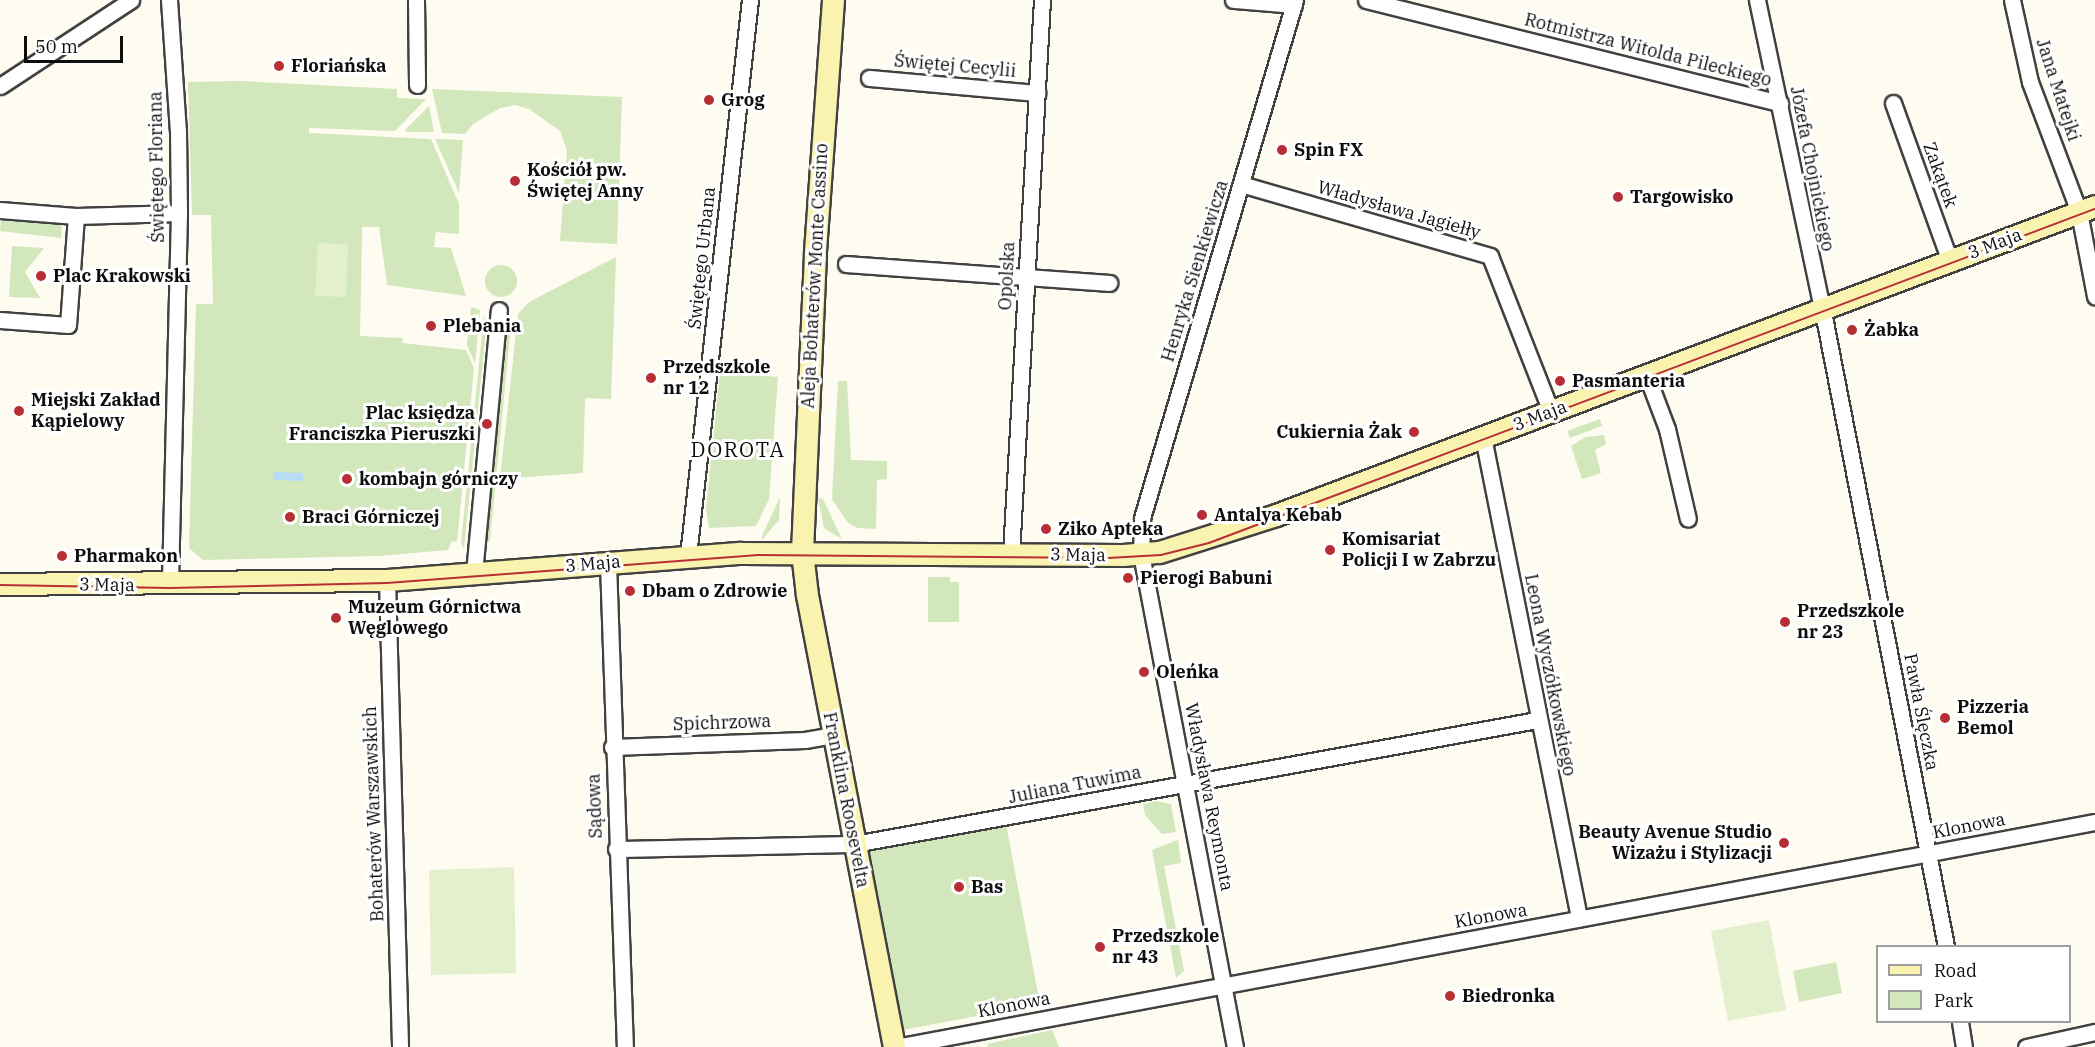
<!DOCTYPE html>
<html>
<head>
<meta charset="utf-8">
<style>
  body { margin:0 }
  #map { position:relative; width:2095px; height:1047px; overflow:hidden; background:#fefbf0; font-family:"IBM Plex Serif",serif }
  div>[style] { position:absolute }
  .green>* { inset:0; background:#d2e7bb }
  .round { border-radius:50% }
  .pitch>* { inset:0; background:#e3efcd }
  .water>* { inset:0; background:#b8dcf3 }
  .roads { filter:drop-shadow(2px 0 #414141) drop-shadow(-2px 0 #414141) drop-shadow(0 2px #414141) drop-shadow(0 -2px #414141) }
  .street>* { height:15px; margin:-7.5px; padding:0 7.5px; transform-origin:7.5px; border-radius:7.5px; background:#fff }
  .secondary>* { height:21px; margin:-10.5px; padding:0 10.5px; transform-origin:10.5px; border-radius:10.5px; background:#faf2af }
  .tram>* { height:1.5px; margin:-0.75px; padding:0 0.75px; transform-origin:0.75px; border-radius:0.75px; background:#b72e34 }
  .dots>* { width:16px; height:16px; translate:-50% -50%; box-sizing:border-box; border:3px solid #fff; border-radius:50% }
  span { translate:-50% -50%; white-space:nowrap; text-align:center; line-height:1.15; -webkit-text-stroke:6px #fff; paint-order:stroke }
  .street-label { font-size:18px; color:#0e0e0e }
  .poi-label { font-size:18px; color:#0e0e0e; font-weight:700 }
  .left { translate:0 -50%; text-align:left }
  .right { translate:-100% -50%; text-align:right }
  .quarter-label { font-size:21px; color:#0e0e0e; letter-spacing:1.5px }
  .legend { position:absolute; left:1876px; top:945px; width:195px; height:78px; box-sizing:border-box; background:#fff; border:2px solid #9f9f9f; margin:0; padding:8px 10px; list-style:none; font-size:18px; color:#0e0e0e }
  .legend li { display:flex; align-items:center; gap:12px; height:30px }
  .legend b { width:30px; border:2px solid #9f9f9f }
  .scale { position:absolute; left:24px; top:36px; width:99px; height:27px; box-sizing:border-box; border:3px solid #0e0e0e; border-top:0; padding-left:8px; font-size:18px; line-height:21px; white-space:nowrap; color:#0e0e0e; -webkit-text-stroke:4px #fff; paint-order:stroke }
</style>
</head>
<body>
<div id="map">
  <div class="green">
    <div style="clip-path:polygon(240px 81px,397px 89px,397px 98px,426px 99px,395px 131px,309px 128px,309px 133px,431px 139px,459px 204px,459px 234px,436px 232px,434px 247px,451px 248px,466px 296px,387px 285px,379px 227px,362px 227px,362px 233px,360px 336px,403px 338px,402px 343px,466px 350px,474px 368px,457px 542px,452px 541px,448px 550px,379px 556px,203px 560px,189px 548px,196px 304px,213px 304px,211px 215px,192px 215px,188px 82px)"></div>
    <div style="clip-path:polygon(432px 89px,622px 97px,617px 244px,560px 241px,567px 150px,560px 131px,529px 109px,515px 105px,500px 108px,473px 124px,465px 134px,442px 133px)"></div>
    <div style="clip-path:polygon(429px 106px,434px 132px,407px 132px,405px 130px)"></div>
    <div style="clip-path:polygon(435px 139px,463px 140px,459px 193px)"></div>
    <div style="clip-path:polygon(1px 221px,62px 224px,61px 238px,0 231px)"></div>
    <div style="clip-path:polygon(12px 246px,44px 248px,25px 272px,40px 298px,9px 297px)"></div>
    <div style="clip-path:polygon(616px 257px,611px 399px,585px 398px,583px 473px,500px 479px,518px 314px,529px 302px)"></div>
    <div class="round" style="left:485px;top:265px;width:32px;height:32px"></div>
    <div style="clip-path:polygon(471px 307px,480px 310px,475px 364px,467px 345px)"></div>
    <div style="clip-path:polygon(484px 314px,486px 329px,464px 549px,461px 543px)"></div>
    <div style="clip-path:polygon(512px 314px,490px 541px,486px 541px,507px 328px)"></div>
    <div style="clip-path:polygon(720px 372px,778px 377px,769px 499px,756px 526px,709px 528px,706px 509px)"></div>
    <div style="clip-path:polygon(838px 381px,847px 381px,851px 460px,887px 461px,887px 479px,877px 480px,876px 529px,858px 528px,848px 523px,832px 499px)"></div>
    <div style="clip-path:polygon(1600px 419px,1602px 426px,1570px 438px,1567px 431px)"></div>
    <div style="clip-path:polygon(1604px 435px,1606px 444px,1595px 450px,1601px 473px,1582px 479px,1571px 446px,1586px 437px)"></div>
    <div style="clip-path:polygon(780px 497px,779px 520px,762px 540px,762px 536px)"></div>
    <div style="clip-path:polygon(818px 498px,823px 499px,842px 539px,824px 528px)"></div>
    <div style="clip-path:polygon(928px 577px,950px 577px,950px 582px,959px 582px,959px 622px,928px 622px)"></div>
    <div style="clip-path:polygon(1156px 801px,1171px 804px,1176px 832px,1162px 834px,1145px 815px,1143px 804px)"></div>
    <div style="clip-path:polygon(1006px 824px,1040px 1004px,903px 1030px,868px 849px)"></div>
    <div style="clip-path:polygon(1178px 840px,1181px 863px,1164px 866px,1184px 971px,1176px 978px,1152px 850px)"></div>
    <div style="clip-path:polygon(1836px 962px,1842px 993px,1799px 1002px,1793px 971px)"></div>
    <div style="clip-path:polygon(1052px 1030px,1059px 1047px,988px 1047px,987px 1044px)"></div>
  </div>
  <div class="pitch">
    <div style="clip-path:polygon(318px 243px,348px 244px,346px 297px,315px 296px)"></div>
    <div style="clip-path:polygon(514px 867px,516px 973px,431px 975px,429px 870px)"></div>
    <div style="clip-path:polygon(1769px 920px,1786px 1010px,1728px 1021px,1711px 931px)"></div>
  </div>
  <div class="water">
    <div style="clip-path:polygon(274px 472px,303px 473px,303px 481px,274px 480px)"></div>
  </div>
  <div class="roads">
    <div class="street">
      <div style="left:169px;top:0;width:131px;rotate:86.1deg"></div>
      <div style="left:178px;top:131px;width:82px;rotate:89.3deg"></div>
      <div style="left:179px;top:213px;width:372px;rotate:91.4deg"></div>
      <div style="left:416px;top:0;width:85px;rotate:89.3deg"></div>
      <div style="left:1233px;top:0;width:61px;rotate:4.7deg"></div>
      <div style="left:1366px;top:0;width:427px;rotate:14deg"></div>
      <div style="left:1757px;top:0;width:329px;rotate:78.1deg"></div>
      <div style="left:1825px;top:322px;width:636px;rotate:79.03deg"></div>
      <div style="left:2012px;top:0;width:84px;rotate:77.6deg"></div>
      <div style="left:2030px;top:82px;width:139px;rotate:69.3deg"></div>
      <div style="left:2079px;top:212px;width:86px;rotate:79.2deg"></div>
      <div style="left:869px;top:78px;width:169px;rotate:5.1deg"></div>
      <div style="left:0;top:86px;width:157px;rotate:-33.3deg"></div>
      <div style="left:1893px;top:103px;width:168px;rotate:70.2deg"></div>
      <div style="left:1241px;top:184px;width:259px;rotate:16.1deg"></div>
      <div style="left:1490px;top:256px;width:168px;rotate:68.6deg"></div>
      <div style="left:0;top:210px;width:76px;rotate:4.5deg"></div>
      <div style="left:76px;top:216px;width:103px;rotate:-1.7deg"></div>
      <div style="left:846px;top:264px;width:264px;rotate:4.1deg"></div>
      <div style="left:0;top:320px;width:68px;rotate:4.2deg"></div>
      <div style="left:68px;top:325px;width:109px;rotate:-85.8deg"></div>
      <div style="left:1647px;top:376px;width:57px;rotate:69.3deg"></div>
      <div style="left:1667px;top:429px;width:92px;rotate:76.9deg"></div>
      <div style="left:1483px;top:437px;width:491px;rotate:78.7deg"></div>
      <div style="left:1011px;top:554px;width:555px;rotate:-86.8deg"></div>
      <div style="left:688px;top:556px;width:559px;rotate:-83.64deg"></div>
      <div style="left:608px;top:563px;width:484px;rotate:88deg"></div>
      <div style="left:474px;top:573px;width:264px;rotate:-84.6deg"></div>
      <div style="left:387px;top:580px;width:467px;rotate:88.4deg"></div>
      <div style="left:612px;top:747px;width:193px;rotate:-2.1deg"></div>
      <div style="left:805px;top:740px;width:28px;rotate:-10deg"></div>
      <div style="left:616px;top:849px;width:238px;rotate:-1.2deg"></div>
      <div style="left:854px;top:844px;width:694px;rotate:-10.29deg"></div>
      <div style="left:1960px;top:1022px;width:25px;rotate:81deg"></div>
      <div style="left:895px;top:1047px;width:1221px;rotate:-10.62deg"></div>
      <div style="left:1235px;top:1047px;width:502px;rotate:-100.79deg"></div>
      <div style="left:1141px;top:554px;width:36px;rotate:-88deg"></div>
      <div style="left:1142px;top:518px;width:540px;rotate:-73.54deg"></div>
      <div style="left:2026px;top:1047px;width:71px;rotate:-12.3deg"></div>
    </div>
    <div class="secondary">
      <div style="left:833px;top:0;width:255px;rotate:94.1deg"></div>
      <div style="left:815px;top:254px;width:298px;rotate:92.5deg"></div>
      <div style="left:802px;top:552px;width:43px;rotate:83.4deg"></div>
      <div style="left:807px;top:595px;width:460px;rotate:79.1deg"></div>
      <div style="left:0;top:584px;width:387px;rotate:-0.6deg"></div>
      <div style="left:387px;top:580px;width:355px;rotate:-4.4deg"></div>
      <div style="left:741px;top:553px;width:382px;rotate:0.3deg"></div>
      <div style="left:1123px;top:555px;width:36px;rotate:-5deg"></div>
      <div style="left:1159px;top:552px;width:123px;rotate:-17.5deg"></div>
      <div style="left:1276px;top:515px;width:875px;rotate:-20.67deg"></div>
    </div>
  </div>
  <div class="tram">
    <div style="left:0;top:585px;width:170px;rotate:1deg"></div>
    <div style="left:170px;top:588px;width:217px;rotate:-1.3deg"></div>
    <div style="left:387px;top:583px;width:372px;rotate:-4.3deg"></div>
    <div style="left:758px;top:555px;width:350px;rotate:0.5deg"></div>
    <div style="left:1108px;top:558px;width:53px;rotate:-3.2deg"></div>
    <div style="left:1161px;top:555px;width:49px;rotate:-14deg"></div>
    <div style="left:1209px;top:543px;width:947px;rotate:-20.66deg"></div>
  </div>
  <div class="dots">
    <div style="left:279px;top:66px;background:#b72e34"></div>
    <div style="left:709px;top:100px;background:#b72e34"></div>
    <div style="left:1282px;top:150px;background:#b72e34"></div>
    <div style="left:515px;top:181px;background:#b72e34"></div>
    <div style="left:1618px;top:197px;background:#b72e34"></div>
    <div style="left:41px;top:276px;background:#b72e34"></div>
    <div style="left:431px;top:326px;background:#b72e34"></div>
    <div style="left:1852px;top:330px;background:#b72e34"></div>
    <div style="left:651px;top:378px;background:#b72e34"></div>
    <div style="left:1560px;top:381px;background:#b72e34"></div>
    <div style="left:19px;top:411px;background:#b72e34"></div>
    <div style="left:487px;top:424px;background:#b72e34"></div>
    <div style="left:1414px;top:432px;background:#b72e34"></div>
    <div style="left:347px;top:479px;background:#b72e34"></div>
    <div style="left:1202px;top:515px;background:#b72e34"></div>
    <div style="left:290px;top:517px;background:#b72e34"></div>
    <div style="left:1046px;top:529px;background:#b72e34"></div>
    <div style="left:1330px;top:550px;background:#b72e34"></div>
    <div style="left:62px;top:556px;background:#b72e34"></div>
    <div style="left:1128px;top:578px;background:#b72e34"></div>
    <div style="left:630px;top:591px;background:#b72e34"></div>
    <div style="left:336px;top:618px;background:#b72e34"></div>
    <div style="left:1785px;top:622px;background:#b72e34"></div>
    <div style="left:1144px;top:672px;background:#b72e34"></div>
    <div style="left:1945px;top:718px;background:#b72e34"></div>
    <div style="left:1784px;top:843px;background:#b72e34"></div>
    <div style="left:959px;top:887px;background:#b72e34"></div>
    <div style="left:1100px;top:947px;background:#b72e34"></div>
    <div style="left:1450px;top:996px;background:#b72e34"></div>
  </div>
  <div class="street-label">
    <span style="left:1648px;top:50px;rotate:14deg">Rotmistrza Witolda Pileckiego</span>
    <span style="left:955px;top:66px;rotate:5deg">Świętej Cecylii</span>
    <span style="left:2058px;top:90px;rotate:72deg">Jana Matejki</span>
    <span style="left:157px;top:167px;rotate:-91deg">Świętego Floriana</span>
    <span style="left:1812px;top:169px;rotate:79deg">Józefa Chojnickiego</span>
    <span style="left:1940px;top:175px;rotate:70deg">Zakątek</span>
    <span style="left:1399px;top:210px;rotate:16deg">Władysława Jagiełły</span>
    <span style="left:1995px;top:244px;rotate:-21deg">3 Maja</span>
    <span style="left:702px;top:258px;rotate:-84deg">Świętego Urbana</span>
    <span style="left:1195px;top:271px;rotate:-73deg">Henryka Sienkiewicza</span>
    <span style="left:815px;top:276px;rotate:-87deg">Aleja Bohaterów Monte Cassino</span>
    <span style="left:1007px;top:276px;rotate:-87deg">Opolska</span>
    <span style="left:1540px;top:416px;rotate:-21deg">3 Maja</span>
    <span style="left:1078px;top:555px;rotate:1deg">3 Maja</span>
    <span style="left:593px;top:564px;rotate:-5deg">3 Maja</span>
    <span style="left:107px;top:585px;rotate:1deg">3 Maja</span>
    <span style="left:1550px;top:675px;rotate:79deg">Leona Wyczółkowskiego</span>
    <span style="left:1921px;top:712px;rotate:79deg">Pawła Ślęczka</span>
    <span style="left:722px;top:723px;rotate:-2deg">Spichrzowa</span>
    <span style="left:1075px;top:785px;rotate:-11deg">Juliana Tuwima</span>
    <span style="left:1209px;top:797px;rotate:79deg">Władysława Reymonta</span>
    <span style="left:846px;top:800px;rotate:79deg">Franklina Roosevelta</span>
    <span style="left:595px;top:806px;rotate:-92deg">Sądowa</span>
    <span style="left:374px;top:814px;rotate:-92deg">Bohaterów Warszawskich</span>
    <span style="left:1969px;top:826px;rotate:-11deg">Klonowa</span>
    <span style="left:1491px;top:916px;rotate:-10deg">Klonowa</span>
    <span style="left:1014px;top:1005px;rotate:-11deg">Klonowa</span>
  </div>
  <div class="poi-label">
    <span class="left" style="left:291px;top:66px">Floriańska</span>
    <span class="left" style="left:721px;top:100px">Grog</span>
    <span class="left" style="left:1294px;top:150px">Spin FX</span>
    <span class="left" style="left:527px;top:181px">Kościół pw.<br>Świętej Anny</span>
    <span class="left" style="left:1630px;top:197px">Targowisko</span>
    <span class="left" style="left:53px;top:276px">Plac Krakowski</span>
    <span class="left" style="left:443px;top:326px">Plebania</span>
    <span class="left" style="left:1864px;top:330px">Żabka</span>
    <span class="left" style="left:663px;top:378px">Przedszkole<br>nr 12</span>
    <span class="left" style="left:1572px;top:381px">Pasmanteria</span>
    <span class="left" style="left:31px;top:411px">Miejski Zakład<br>Kąpielowy</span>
    <span class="right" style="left:475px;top:424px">Plac księdza<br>Franciszka Pieruszki</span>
    <span class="right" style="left:1402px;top:432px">Cukiernia Żak</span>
    <span class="left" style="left:359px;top:479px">kombajn górniczy</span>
    <span class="left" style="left:1214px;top:515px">Antalya Kebab</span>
    <span class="left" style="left:302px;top:517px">Braci Górniczej</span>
    <span class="left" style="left:1058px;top:529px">Ziko Apteka</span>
    <span class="left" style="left:1342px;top:550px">Komisariat<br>Policji I w Zabrzu</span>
    <span class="left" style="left:74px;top:556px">Pharmakon</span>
    <span class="left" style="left:1140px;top:578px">Pierogi Babuni</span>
    <span class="left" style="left:642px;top:591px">Dbam o Zdrowie</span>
    <span class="left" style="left:348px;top:618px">Muzeum Górnictwa<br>Węglowego</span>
    <span class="left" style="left:1797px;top:622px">Przedszkole<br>nr 23</span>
    <span class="left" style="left:1156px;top:672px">Oleńka</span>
    <span class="left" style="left:1957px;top:718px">Pizzeria<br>Bemol</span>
    <span class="right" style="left:1772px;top:843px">Beauty Avenue Studio<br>Wizażu i Stylizacji</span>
    <span class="left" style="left:971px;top:887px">Bas</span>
    <span class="left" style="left:1112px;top:947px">Przedszkole<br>nr 43</span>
    <span class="left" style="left:1462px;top:996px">Biedronka</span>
  </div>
  <div class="quarter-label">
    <span style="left:738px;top:449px">DOROTA</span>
  </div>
  <ul class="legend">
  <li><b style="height:8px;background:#faf2af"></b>Road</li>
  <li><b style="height:16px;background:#d2e7bb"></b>Park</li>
  </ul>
  <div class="scale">50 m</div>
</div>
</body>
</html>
